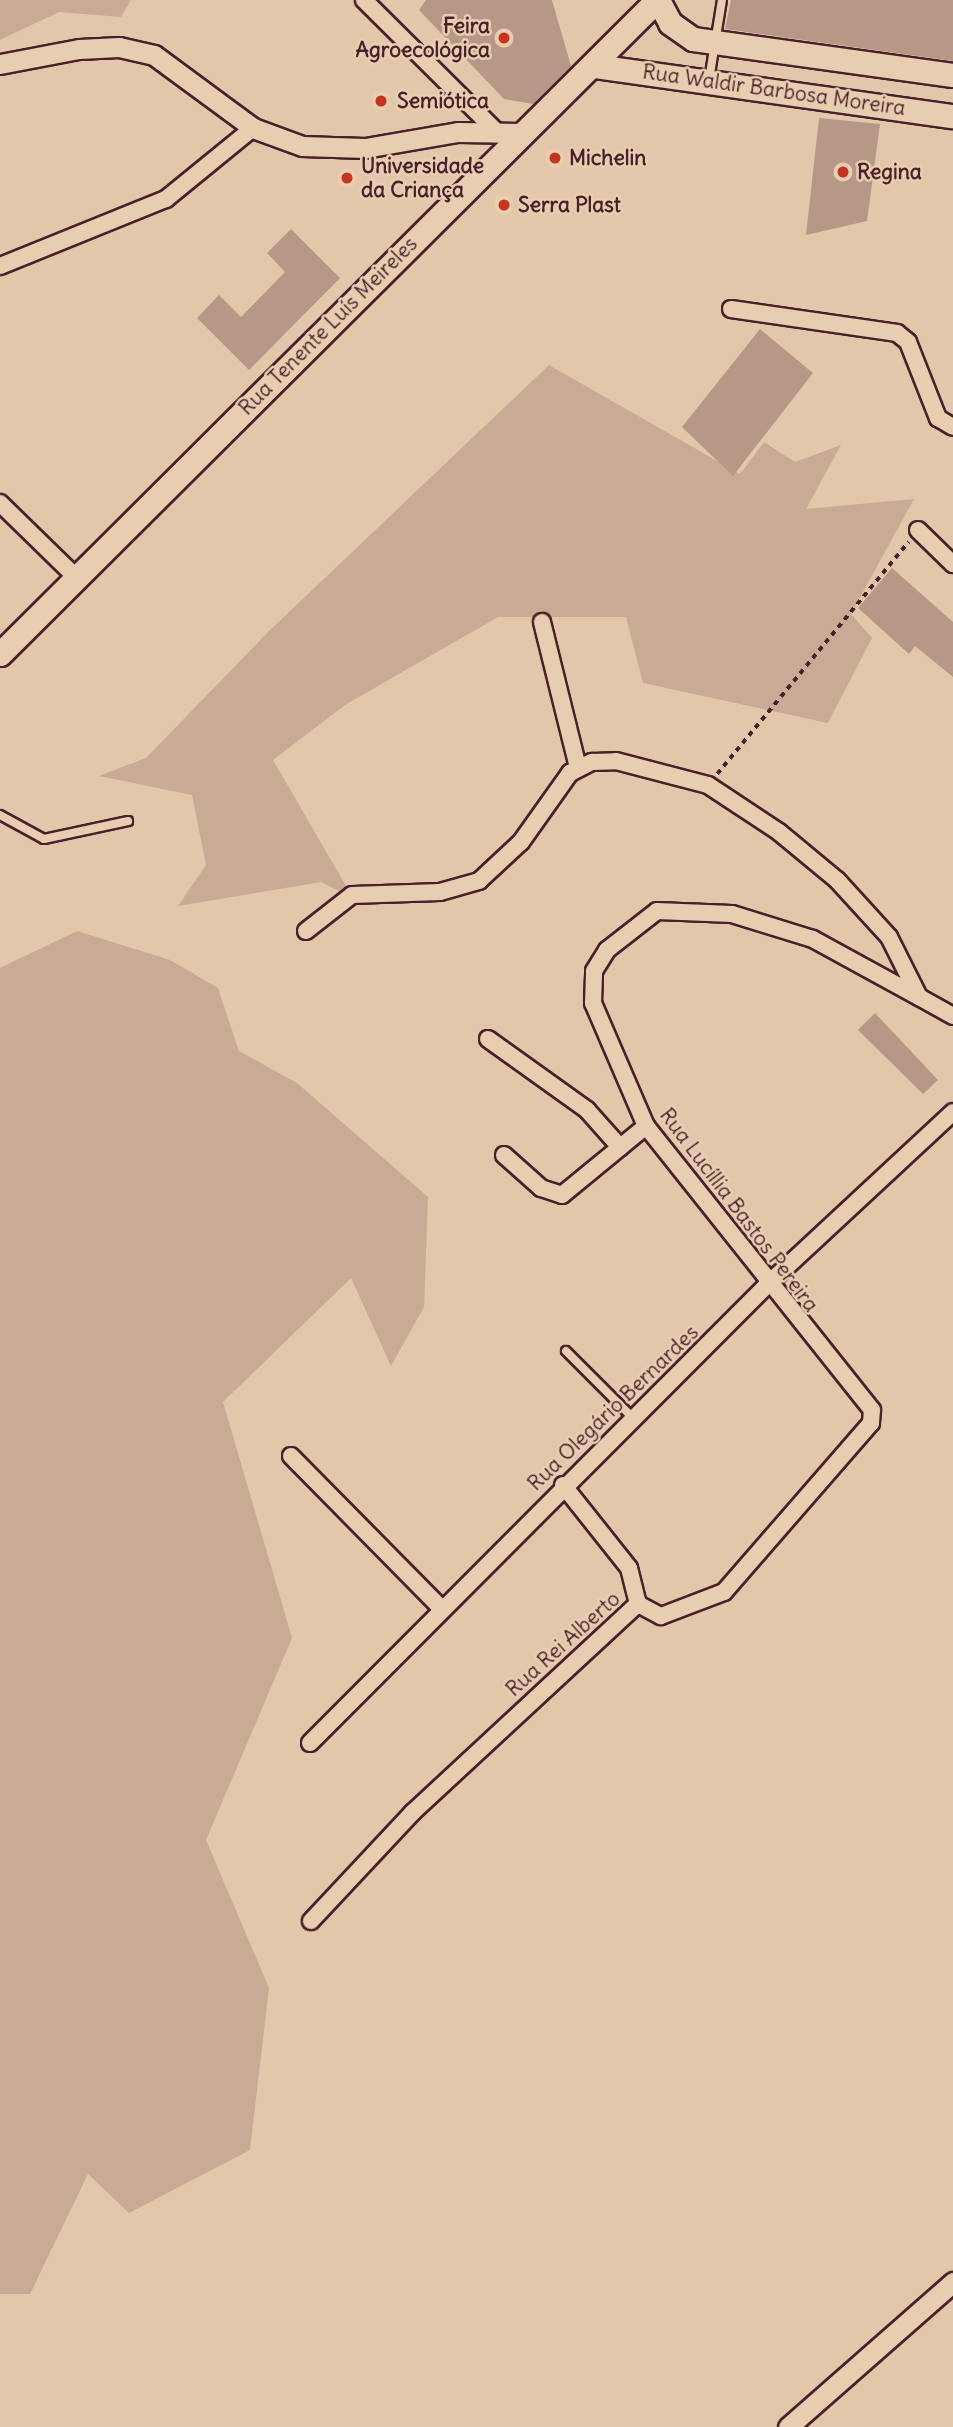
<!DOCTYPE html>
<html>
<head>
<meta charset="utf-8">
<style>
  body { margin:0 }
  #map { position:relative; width:953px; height:2427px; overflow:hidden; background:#e2c7ab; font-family:Delius,sans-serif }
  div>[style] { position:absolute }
  .green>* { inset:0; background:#c9ab95 }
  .building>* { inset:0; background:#b79887 }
  .path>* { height:3.5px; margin-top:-1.75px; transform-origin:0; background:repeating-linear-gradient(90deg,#4a1f2b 0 5px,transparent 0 10px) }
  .roads { filter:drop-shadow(2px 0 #4a1f2b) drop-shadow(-2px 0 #4a1f2b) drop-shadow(0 2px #4a1f2b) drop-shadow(0 -2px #4a1f2b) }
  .service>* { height:8px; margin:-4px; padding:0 4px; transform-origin:4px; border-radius:4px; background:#e8ceb0 }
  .minor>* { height:16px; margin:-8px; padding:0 8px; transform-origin:8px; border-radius:8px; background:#e8ceb0 }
  .tertiary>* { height:19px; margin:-9.5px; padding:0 9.5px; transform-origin:9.5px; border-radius:9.5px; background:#e8ceb0 }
  .secondary>* { height:23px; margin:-11.5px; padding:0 11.5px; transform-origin:11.5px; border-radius:11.5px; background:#e8ceb0 }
  .dots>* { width:19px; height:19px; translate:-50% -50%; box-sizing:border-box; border:4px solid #e8ceb0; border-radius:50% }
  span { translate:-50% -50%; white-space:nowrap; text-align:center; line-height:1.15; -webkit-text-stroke:5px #e8ceb0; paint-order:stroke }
  .poi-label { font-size:21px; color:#4a1f2b; font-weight:700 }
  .right { translate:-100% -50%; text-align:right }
  .left { translate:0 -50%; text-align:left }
  .street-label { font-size:21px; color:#4a1f2b }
</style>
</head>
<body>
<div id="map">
  <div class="green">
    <div style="clip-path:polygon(0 0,131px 0,121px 17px,59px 12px,0 40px)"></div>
    <div style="clip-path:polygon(549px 365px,740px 474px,764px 442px,795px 462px,841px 445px,806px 509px,914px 499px,851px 614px,872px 638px,828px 723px,643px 683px,626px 617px,498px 617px,345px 705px,273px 760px,353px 898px,321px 882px,178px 906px,206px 865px,192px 795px,99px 776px,146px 758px,268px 632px)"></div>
    <div style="clip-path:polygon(77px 931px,170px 960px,218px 988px,239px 1051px,297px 1083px,428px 1197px,424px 1307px,391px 1366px,351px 1278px,223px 1402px,292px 1638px,206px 1840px,269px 1988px,250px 2150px,129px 2213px,88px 2174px,30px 2294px,0 2294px,0 968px)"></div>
  </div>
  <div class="building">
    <div style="clip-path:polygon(426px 0,552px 0,571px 66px,533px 104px,504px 99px,419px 10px)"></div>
    <div style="clip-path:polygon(731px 0,953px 0,953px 61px,725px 29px)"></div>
    <div style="clip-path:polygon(819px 118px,880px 124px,867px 221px,806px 235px)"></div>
    <div style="clip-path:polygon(291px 229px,340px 278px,249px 370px,197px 318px,219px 295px,241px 317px,285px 272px,267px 253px)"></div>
    <div style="clip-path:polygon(760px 329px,813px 373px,733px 476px,682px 427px)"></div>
    <div style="clip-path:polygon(892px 568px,953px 622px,953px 677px,915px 646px,909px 654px,858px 608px)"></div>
    <div style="clip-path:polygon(875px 1013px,938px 1080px,923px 1094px,858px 1030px)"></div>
  </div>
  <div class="path">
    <div style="left:717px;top:774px;width:301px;rotate:-50.5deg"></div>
  </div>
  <div class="roads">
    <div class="service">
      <div style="left:709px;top:80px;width:81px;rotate:-80.8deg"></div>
      <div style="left:0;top:815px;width:50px;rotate:28.6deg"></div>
      <div style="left:44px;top:839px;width:86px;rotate:-12.1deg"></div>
      <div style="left:566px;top:1351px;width:96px;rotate:45deg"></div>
    </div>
    <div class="minor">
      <div style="left:364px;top:0;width:183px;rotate:44.8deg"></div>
      <div style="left:0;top:266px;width:179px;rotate:-22deg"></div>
      <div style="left:166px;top:199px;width:112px;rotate:-39.2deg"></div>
      <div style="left:731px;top:309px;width:168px;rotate:8.2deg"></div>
      <div style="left:897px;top:333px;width:14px;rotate:39deg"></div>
      <div style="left:908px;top:342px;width:82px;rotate:68.5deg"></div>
      <div style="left:938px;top:418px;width:17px;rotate:31deg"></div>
      <div style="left:0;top:503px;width:109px;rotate:44.3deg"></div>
      <div style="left:918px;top:530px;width:49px;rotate:44.2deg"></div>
      <div style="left:542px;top:622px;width:149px;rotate:76.1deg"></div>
      <div style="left:306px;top:931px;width:58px;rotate:-38deg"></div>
      <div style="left:352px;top:895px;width:88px;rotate:-2deg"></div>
      <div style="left:440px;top:892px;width:41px;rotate:-15.8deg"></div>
      <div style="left:479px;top:881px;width:57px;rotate:-42.9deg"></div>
      <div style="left:521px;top:842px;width:85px;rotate:-54.6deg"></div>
      <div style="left:570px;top:773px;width:25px;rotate:-27deg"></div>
      <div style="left:592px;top:762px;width:24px;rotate:-2deg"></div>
      <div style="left:616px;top:761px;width:95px;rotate:14.6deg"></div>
      <div style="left:708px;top:785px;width:85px;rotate:33.5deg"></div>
      <div style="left:779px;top:832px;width:75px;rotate:39.6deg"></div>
      <div style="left:837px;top:880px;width:77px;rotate:47.6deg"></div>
      <div style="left:889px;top:937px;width:67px;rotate:63.4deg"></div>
      <div style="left:919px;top:997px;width:39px;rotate:29deg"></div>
      <div style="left:488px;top:1039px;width:122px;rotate:35.6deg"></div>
      <div style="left:587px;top:1110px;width:50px;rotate:48.3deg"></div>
      <div style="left:504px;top:1155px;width:50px;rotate:41.7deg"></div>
      <div style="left:541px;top:1188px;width:22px;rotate:18deg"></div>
      <div style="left:562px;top:1195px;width:109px;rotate:-39.4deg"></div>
      <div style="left:291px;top:1456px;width:212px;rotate:45.4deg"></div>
      <div style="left:563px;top:1485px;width:106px;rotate:51.5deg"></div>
      <div style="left:629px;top:1568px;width:37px;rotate:76deg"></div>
      <div style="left:310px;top:1743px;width:647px;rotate:-45.06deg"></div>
      <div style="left:767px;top:1285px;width:254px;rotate:-42.9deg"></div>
      <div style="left:311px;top:1921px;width:148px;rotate:-46.9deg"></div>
      <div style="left:412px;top:1813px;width:308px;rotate:-42.8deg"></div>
      <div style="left:638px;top:1604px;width:26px;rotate:28deg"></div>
      <div style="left:661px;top:1616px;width:67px;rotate:-20.9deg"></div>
      <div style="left:724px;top:1592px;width:224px;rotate:-49deg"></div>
      <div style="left:871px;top:1423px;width:13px;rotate:-86deg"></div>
      <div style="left:872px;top:1410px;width:363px;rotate:-128.5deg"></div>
      <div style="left:646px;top:1126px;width:134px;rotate:-113.3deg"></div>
      <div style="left:593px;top:1003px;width:32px;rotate:-88deg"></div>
      <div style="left:594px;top:971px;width:25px;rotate:-58deg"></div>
      <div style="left:607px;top:950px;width:63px;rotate:-38deg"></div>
      <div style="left:657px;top:911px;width:75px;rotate:2.3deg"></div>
      <div style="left:732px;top:914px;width:85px;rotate:17.2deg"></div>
      <div style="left:813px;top:939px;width:121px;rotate:28.7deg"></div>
    </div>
    <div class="tertiary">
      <div style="left:0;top:64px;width:80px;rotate:-10.8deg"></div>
      <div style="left:79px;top:49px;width:40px;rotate:-2.9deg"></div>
      <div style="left:119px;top:47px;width:36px;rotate:13deg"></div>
      <div style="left:154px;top:55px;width:123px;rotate:36.4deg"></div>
      <div style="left:253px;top:128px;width:52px;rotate:20.2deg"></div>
      <div style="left:302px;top:146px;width:63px;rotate:1.8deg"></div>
      <div style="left:365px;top:148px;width:94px;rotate:-9.8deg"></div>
      <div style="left:458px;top:132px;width:63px;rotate:0.9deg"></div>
      <div style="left:788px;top:2427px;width:220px;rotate:-41.3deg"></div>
    </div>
    <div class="secondary">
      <div style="left:658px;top:0;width:26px;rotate:62deg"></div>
      <div style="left:670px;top:23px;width:28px;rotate:35deg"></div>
      <div style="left:693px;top:39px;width:262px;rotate:7.9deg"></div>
      <div style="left:595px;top:66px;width:361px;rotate:8deg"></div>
      <div style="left:0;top:654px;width:927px;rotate:-44.87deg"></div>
    </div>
  </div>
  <div class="dots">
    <div style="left:504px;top:38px;background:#c8321e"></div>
    <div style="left:381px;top:101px;background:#c8321e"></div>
    <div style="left:555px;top:158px;background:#c8321e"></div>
    <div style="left:843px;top:172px;background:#c8321e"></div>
    <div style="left:347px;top:178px;background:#c8321e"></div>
    <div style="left:504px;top:205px;background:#c8321e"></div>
  </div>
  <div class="poi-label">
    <span class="right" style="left:490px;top:38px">Feira<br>Agroecológica</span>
    <span class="left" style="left:397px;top:101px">Semiótica</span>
    <span class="left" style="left:569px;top:158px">Michelin</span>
    <span class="left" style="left:361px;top:178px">Universidade<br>da Criança</span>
    <span class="left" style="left:857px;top:172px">Regina</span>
    <span class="left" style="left:518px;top:205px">Serra Plast</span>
  </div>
  <div class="street-label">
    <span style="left:774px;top:90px;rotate:8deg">Rua Waldir Barbosa Moreira</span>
    <span style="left:328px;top:326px;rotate:-45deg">Rua Tenente Luís Meireles</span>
    <span style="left:739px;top:1210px;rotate:53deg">Rua Lucíllia Bastos Pereira</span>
    <span style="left:613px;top:1408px;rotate:-44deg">Rua Olegário Bernardes</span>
    <span style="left:563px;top:1644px;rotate:-42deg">Rua Rei Alberto</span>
  </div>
</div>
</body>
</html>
